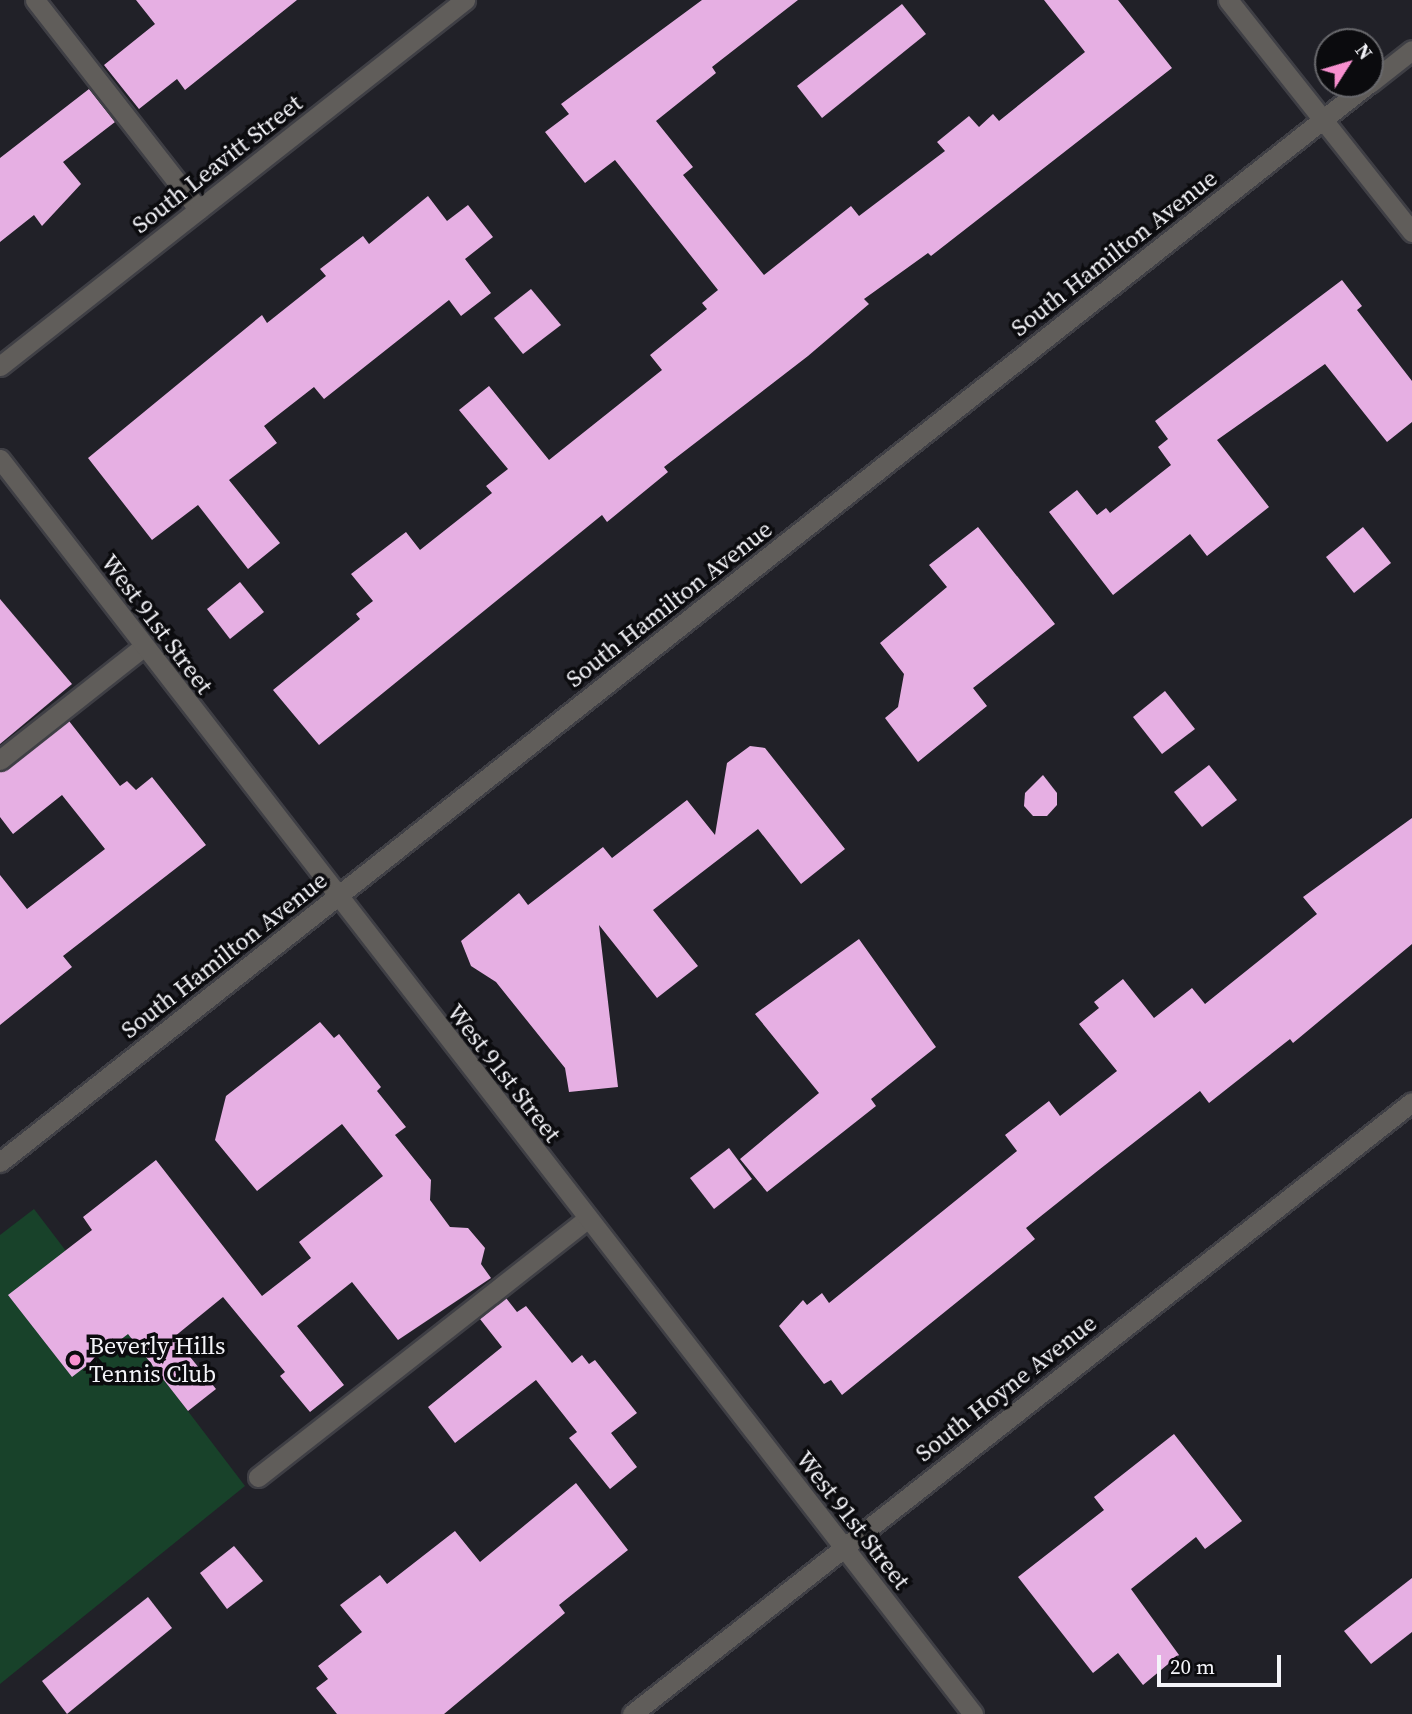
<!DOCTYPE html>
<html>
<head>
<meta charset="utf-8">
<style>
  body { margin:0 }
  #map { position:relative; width:1412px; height:1714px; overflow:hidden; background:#212128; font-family:"Source Serif 4",serif }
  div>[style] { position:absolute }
  .green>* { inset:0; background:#18422a }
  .building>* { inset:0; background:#e6afe3 }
  .roads { filter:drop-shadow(2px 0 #3f3f45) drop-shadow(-2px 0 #3f3f45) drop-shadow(0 2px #3f3f45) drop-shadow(0 -2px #3f3f45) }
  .service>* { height:19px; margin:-9.5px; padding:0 9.5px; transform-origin:9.5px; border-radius:9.5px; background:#605d5a }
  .minor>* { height:19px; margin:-9.5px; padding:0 9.5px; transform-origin:9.5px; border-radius:9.5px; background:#605d5a }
  .dots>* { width:19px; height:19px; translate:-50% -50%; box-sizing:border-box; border:4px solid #0b0b0e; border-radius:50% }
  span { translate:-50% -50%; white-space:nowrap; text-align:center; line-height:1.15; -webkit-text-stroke:7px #0b0b0e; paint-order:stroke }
  .street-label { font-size:24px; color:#f4f4f9 }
  .poi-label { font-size:24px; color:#f4f4f9 }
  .left { translate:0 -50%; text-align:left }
  .north { position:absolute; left:1314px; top:28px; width:70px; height:70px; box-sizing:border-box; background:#0b0b0e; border:2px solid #68686c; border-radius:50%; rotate:53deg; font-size:19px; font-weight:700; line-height:28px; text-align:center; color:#f4f4f9 }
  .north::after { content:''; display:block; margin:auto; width:24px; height:32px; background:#f790cf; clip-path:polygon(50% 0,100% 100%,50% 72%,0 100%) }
  .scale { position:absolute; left:1157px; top:1655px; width:124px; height:32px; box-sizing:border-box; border:4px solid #f4f4f9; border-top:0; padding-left:9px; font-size:21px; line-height:24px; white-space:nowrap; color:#f4f4f9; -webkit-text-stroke:5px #0b0b0e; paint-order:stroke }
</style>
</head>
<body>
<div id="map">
  <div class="green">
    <div style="clip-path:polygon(34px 1209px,245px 1486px,0 1684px,0 1235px)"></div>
  </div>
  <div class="building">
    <div style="clip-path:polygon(136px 0,297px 0,185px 90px,177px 79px,139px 109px,104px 65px,155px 24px)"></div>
    <div style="clip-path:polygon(702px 0,798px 0,712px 67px,716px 73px,656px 121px,693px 167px,683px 175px,764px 275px,851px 206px,859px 216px,945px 151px,937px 142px,969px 116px,979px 127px,993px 114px,999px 121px,1085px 52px,1044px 0,1118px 0,1172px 68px,931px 256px,928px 253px,864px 299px,869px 304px,808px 356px,664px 467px,668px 472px,607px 522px,602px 515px,319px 745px,273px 690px,360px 619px,356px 614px,373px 601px,351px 574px,406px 532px,420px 550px,492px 493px,486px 486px,508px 469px,459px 410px,489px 386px,549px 460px,662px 370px,650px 355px,707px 309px,702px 303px,718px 290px,615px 160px,585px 183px,545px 132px,569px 114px,561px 104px)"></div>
    <div style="clip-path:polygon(902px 4px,926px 34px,822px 118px,797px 86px)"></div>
    <div style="clip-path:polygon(89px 89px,115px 122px,63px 162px,81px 184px,42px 226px,34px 215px,0 242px,0 158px)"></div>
    <div style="clip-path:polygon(428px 196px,447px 221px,468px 205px,493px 237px,465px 259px,491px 293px,461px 316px,449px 300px,324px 399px,314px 387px,264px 426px,277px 443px,229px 480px,280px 543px,248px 569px,198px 505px,152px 540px,88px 458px,262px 315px,267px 323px,326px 276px,320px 269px,363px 236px,369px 244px)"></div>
    <div style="clip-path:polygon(1342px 280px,1362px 306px,1357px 310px,1412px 381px,1412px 422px,1387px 442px,1325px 364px,1217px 440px,1269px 507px,1207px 556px,1190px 534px,1113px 595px,1049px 512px,1077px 490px,1097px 515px,1106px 508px,1110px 513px,1171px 465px,1158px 447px,1168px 439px,1155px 421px)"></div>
    <div style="clip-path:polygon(531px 289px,561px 325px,523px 354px,494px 318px)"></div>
    <div style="clip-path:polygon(978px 527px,1055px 624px,973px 688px,987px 706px,918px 762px,885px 718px,898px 707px,904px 674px,880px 643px,947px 587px,929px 565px)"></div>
    <div style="clip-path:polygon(1363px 527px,1391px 563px,1354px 593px,1326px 557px)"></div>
    <div style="clip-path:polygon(240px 582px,264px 612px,230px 639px,207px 609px)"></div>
    <div style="clip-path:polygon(0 599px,72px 684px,0 744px)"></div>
    <div style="clip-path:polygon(1165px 691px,1195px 729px,1162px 754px,1133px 717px)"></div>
    <div style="clip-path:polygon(69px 721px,120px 786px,127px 781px,136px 790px,152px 777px,206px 845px,63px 956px,72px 967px,0 1025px,0 875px,27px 909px,105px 849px,62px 795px,13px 834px,0 817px,0 772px)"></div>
    <div style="clip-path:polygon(750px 746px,765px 748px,845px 849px,801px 884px,758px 829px,653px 910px,698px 966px,657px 998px,599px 925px,618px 1087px,569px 1092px,565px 1068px,496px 982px,471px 966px,461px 941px,519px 893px,528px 905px,603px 847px,612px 858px,687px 800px,715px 835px,727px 763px)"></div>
    <div style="clip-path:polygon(1209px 765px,1237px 800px,1202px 827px,1174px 792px)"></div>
    <div style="clip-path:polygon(1043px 775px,1057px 793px,1057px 805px,1047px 816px,1033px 816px,1024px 806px,1025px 793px)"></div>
    <div style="clip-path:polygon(1412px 818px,1412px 944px,1293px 1043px,1290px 1039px,1209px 1103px,1200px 1091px,1100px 1169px,1026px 1228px,1035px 1239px,842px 1395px,831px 1380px,824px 1384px,779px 1326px,803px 1300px,807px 1305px,822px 1293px,829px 1303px,1017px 1151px,1005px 1135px,1049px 1101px,1060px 1116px,1117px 1071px,1079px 1024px,1099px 1008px,1094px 1002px,1123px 979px,1154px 1018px,1192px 988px,1205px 1004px,1317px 914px,1303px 897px)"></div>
    <div style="clip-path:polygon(859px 939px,936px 1047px,871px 1099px,876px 1106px,767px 1192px,740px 1159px,819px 1093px,755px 1014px)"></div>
    <div style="clip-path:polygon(320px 1022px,334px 1038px,339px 1034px,381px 1087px,377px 1091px,406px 1127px,395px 1135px,431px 1180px,430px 1200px,450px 1227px,468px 1228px,485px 1248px,481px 1264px,491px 1278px,398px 1340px,352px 1282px,297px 1326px,344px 1385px,310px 1412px,280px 1376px,285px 1372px,223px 1297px,174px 1337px,216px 1389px,188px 1411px,128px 1334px,72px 1377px,8px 1295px,92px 1230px,83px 1217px,156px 1160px,262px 1296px,311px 1258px,299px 1242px,383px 1176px,342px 1124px,257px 1191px,215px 1140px,226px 1096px)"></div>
    <div style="clip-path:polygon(729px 1148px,752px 1179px,714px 1209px,690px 1178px)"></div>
    <div style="clip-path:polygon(506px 1298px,517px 1312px,526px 1306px,572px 1363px,582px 1355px,589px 1364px,595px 1360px,637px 1413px,611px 1433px,637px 1467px,610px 1489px,569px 1438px,577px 1432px,536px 1380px,455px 1443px,428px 1407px,502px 1347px,480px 1319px)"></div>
    <div style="clip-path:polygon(1174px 1434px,1242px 1521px,1205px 1549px,1196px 1537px,1131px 1589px,1179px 1655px,1143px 1685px,1118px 1653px,1093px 1673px,1018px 1577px,1104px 1510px,1094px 1497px)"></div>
    <div style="clip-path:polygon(576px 1483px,628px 1550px,559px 1605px,565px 1613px,444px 1714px,337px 1714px,316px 1688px,328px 1679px,318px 1666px,362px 1632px,340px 1605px,380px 1575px,387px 1584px,455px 1531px,480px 1562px)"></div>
    <div style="clip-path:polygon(234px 1546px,263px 1581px,227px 1609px,200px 1573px)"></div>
    <div style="clip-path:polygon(1412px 1578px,1412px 1632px,1371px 1664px,1344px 1631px)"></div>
    <div style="clip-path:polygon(148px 1597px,172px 1628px,67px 1714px,42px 1681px)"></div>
  </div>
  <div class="roads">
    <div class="service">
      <div style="left:35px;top:0;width:266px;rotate:52deg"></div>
      <div style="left:0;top:760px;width:182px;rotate:-38.3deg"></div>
      <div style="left:258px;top:1477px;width:418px;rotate:-38.1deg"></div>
    </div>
    <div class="minor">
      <div style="left:1228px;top:0;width:296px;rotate:51.6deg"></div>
      <div style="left:1370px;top:83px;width:53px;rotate:-38.2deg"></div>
      <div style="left:0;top:366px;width:592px;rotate:-38.21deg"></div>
      <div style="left:0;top:459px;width:1588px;rotate:52.21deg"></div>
      <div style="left:0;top:1162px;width:1742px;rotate:-38.24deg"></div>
      <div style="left:632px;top:1714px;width:991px;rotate:-38.12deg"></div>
    </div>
  </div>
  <div class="dots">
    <div style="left:75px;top:1360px;background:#f790cf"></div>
  </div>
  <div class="street-label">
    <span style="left:217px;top:164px;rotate:-38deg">South Leavitt Street</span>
    <span style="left:1114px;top:253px;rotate:-38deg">South Hamilton Avenue</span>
    <span style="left:669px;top:604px;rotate:-38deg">South Hamilton Avenue</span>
    <span style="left:157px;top:624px;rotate:53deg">West 91st Street</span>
    <span style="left:224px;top:955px;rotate:-38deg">South Hamilton Avenue</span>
    <span style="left:504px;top:1073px;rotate:52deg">West 91st Street</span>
    <span style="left:1006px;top:1388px;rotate:-38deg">South Hoyne Avenue</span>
    <span style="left:853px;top:1520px;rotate:52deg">West 91st Street</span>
  </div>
  <div class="poi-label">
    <span class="left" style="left:89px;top:1360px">Beverly Hills<br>Tennis Club</span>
  </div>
  <div class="north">N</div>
  <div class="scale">20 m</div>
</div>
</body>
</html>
